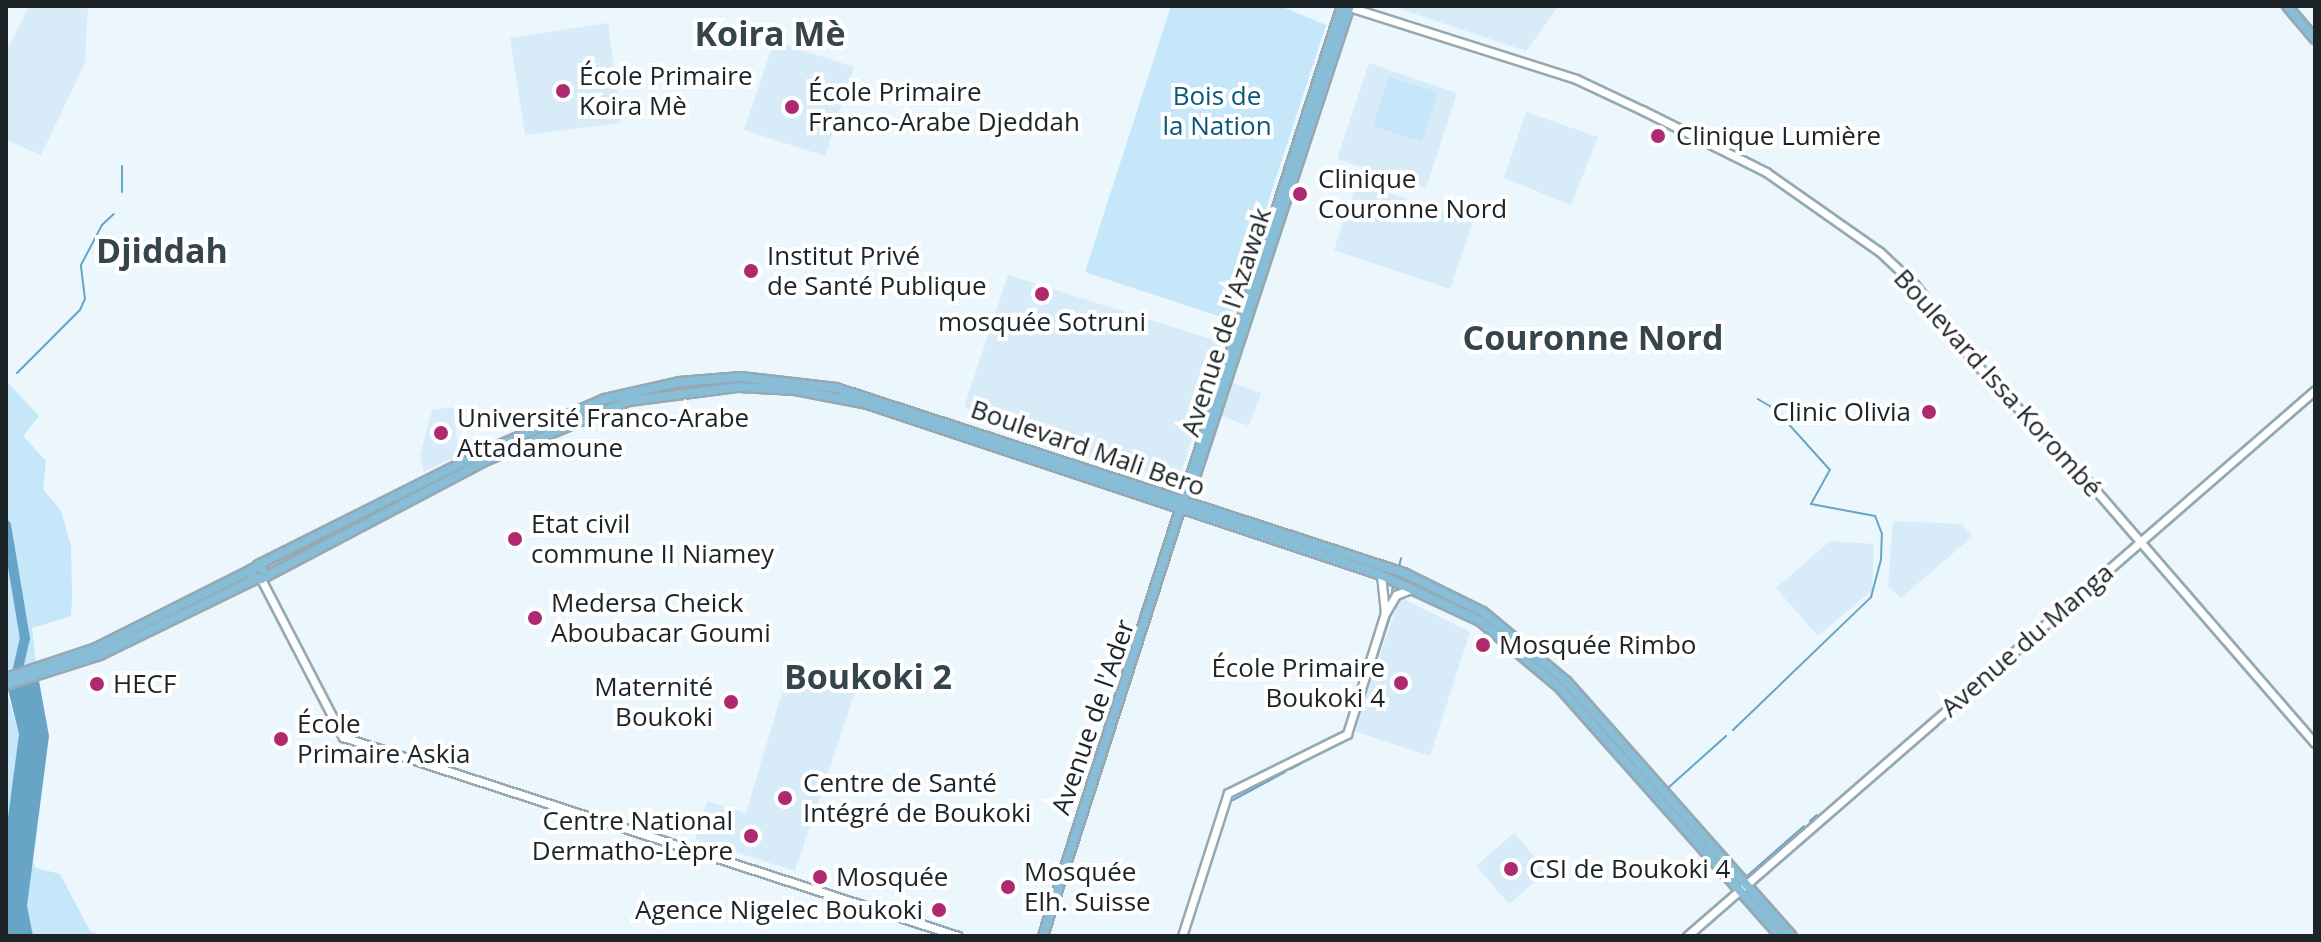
<!DOCTYPE html>
<html>
<head>
<meta charset="utf-8">
<style>
  body { margin:0 }
  #map { position:relative; width:2321px; height:942px; overflow:hidden; background:#ebf6fd; font-family:"Open Sans",sans-serif }
  div>[style] { position:absolute }
  .built>* { inset:0; background:#d7ecf8 }
  .green>* { inset:0; background:#c6e6f9 }
  .water>* { inset:0; background:#67a4c5 }
  .stream>* { height:2px; margin:-1px; padding:0 1px; transform-origin:1px; border-radius:1px; background:#67a4c5 }
  .river>* { height:10px; margin:-5px; padding:0 5px; transform-origin:5px; border-radius:5px; background:#67a4c5 }
  .roads { filter:drop-shadow(2px 0 #96a8b2) drop-shadow(-2px 0 #96a8b2) drop-shadow(0 2px #96a8b2) drop-shadow(0 -2px #96a8b2) }
  .minor>* { height:7px; margin:-3.5px; padding:0 3.5px; transform-origin:3.5px; border-radius:3.5px; background:#fff }
  .major>* { height:8px; margin:-4px; padding:0 4px; transform-origin:4px; border-radius:4px; background:#87bdd7 }
  .dots>* { width:22px; height:22px; translate:-50% -50%; box-sizing:border-box; border:4px solid #fff; border-radius:50% }
  span { translate:-50% -50%; white-space:nowrap; text-align:center; line-height:1.15; -webkit-text-stroke:8px #fff; paint-order:stroke }
  .poi-label { font-size:26px; color:#1d2428 }
  .left { translate:0 -50%; text-align:left }
  .right { translate:-100% -50%; text-align:right }
  .park-label { font-size:26px; color:#07587a }
  .street-label { font-size:26px; color:#1d2428 }
  .district-label { font-size:34px; color:#35444d; font-weight:700 }
  .frame { position:absolute; inset:0; border:8px solid #1d2428; pointer-events:none }
</style>
</head>
<body>
<div id="map">
  <div class="built">
    <div style="clip-path:polygon(29px 6px,88px 6px,85px 63px,41px 155px,6px 140px,6px 52px)"></div>
    <div style="clip-path:polygon(1391px 6px,1559px 6px,1526px 51px)"></div>
    <div style="clip-path:polygon(608px 23px,621px 123px,525px 135px,510px 38px)"></div>
    <div style="clip-path:polygon(774px 41px,854px 67px,825px 156px,744px 130px)"></div>
    <div style="clip-path:polygon(1369px 63px,1457px 93px,1426px 188px,1337px 159px)"></div>
    <div style="clip-path:polygon(1526px 112px,1598px 137px,1571px 205px,1504px 178px)"></div>
    <div style="clip-path:polygon(1357px 182px,1473px 221px,1450px 289px,1334px 250px)"></div>
    <div style="clip-path:polygon(1008px 275px,1214px 340px,1221px 351px,1181px 472px,1171px 480px,971px 415px,965px 404px)"></div>
    <div style="clip-path:polygon(1233px 383px,1261px 393px,1249px 426px,1221px 416px)"></div>
    <div style="clip-path:polygon(453px 407px,459px 455px,424px 472px,420px 455px,432px 410px)"></div>
    <div style="clip-path:polygon(1893px 521px,1961px 524px,1973px 536px,1901px 598px,1888px 587px)"></div>
    <div style="clip-path:polygon(1830px 541px,1874px 544px,1872px 590px,1818px 636px,1776px 588px)"></div>
    <div style="clip-path:polygon(1400px 597px,1470px 632px,1430px 756px,1354px 731px)"></div>
    <div style="clip-path:polygon(791px 662px,858px 683px,795px 871px,695px 839px,707px 801px,746px 813px)"></div>
    <div style="clip-path:polygon(1514px 833px,1547px 871px,1509px 904px,1476px 866px)"></div>
  </div>
  <div class="green">
    <div style="clip-path:polygon(1171px 6px,1280px 6px,1326px 25px,1232px 312px,1221px 317px,1085px 272px)"></div>
    <div style="clip-path:polygon(1389px 77px,1438px 92px,1422px 142px,1373px 126px)"></div>
    <div style="clip-path:polygon(6px 381px,39px 416px,23px 436px,46px 461px,43px 489px,61px 511px,71px 546px,72px 597px,71px 616px,32px 628px,36px 665px,6px 673px)"></div>
    <div style="clip-path:polygon(6px 689px,19px 734px,8px 822px,36px 868px,60px 874px,90px 931px,102px 936px,6px 936px)"></div>
  </div>
  <div class="water">
    <div style="clip-path:polygon(39px 681px,49px 736px,27px 906px,33px 936px,6px 936px,6px 833px,19px 734px,8px 689px)"></div>
  </div>
  <div class="stream">
    <div style="left:122px;top:166px;width:26px;rotate:90deg"></div>
    <div style="left:17px;top:373px;width:89px;rotate:-45deg"></div>
    <div style="left:80px;top:310px;width:12px;rotate:-66deg"></div>
    <div style="left:85px;top:299px;width:34px;rotate:-97deg"></div>
    <div style="left:81px;top:265px;width:45px;rotate:-62.3deg"></div>
    <div style="left:102px;top:225px;width:16px;rotate:-43deg"></div>
    <div style="left:1399px;top:567px;width:9px;rotate:-77deg"></div>
    <div style="left:1392px;top:590px;width:3px;rotate:-72deg"></div>
    <div style="left:1733px;top:730px;width:192px;rotate:-43.9deg"></div>
    <div style="left:1871px;top:597px;width:39px;rotate:-75deg"></div>
    <div style="left:1881px;top:559px;width:25px;rotate:-88deg"></div>
    <div style="left:1882px;top:534px;width:19px;rotate:-111deg"></div>
    <div style="left:1875px;top:516px;width:65px;rotate:-169.4deg"></div>
    <div style="left:1811px;top:504px;width:39px;rotate:-61deg"></div>
    <div style="left:1830px;top:470px;width:82px;rotate:-132deg"></div>
    <div style="left:1775px;top:409px;width:20px;rotate:-150deg"></div>
    <div style="left:1352px;top:734px;width:139px;rotate:-72deg"></div>
    <div style="left:1291px;top:769px;width:51px;rotate:-29.1deg"></div>
    <div style="left:1668px;top:788px;width:78px;rotate:-41.9deg"></div>
    <div style="left:1233px;top:800px;width:59px;rotate:-28.3deg"></div>
    <div style="left:1810px;top:821px;width:9px;rotate:-41deg"></div>
    <div style="left:1746px;top:877px;width:77px;rotate:-41.3deg"></div>
  </div>
  <div class="river">
    <div style="left:6px;top:525px;width:115px;rotate:80.5deg"></div>
    <div style="left:25px;top:638px;width:32px;rotate:103deg"></div>
    <div style="left:18px;top:669px;width:12px;rotate:70deg"></div>
  </div>
  <div class="roads">
    <div class="minor">
      <div style="left:1346px;top:6px;width:241px;rotate:17.6deg"></div>
      <div style="left:1576px;top:79px;width:73px;rotate:25.2deg"></div>
      <div style="left:1642px;top:110px;width:139px;rotate:26.6deg"></div>
      <div style="left:1766px;top:172px;width:139px;rotate:35.1deg"></div>
      <div style="left:1880px;top:252px;width:48px;rotate:43.3deg"></div>
      <div style="left:1915px;top:285px;width:97px;rotate:52.5deg"></div>
      <div style="left:1974px;top:362px;width:171px;rotate:46.4deg"></div>
      <div style="left:2092px;top:486px;width:340px;rotate:49.1deg"></div>
      <div style="left:261px;top:579px;width:178px;rotate:62.6deg"></div>
      <div style="left:343px;top:737px;width:646px;rotate:17.93deg"></div>
      <div style="left:1386px;top:612px;width:20px;rotate:-60deg"></div>
      <div style="left:1396px;top:595px;width:16px;rotate:-22deg"></div>
      <div style="left:1182px;top:936px;width:150px;rotate:-72.2deg"></div>
      <div style="left:1228px;top:793px;width:133px;rotate:-26.4deg"></div>
      <div style="left:1347px;top:734px;width:127px;rotate:-72.6deg"></div>
      <div style="left:1385px;top:613px;width:38px;rotate:-96deg"></div>
      <div style="left:1687px;top:936px;width:832px;rotate:-41deg"></div>
    </div>
    <div class="major">
      <div style="left:2287px;top:6px;width:43px;rotate:49.7deg"></div>
      <div style="left:1195px;top:477px;width:496px;rotate:-71.8deg"></div>
      <div style="left:258px;top:565px;width:253px;rotate:-26.6deg"></div>
      <div style="left:484px;top:452px;width:132px;rotate:-23.7deg"></div>
      <div style="left:605px;top:399px;width:76px;rotate:-12.9deg"></div>
      <div style="left:679px;top:382px;width:62px;rotate:-4.6deg"></div>
      <div style="left:741px;top:377px;width:96px;rotate:6.6deg"></div>
      <div style="left:836px;top:388px;width:597px;rotate:18.04deg"></div>
      <div style="left:1404px;top:573px;width:88px;rotate:26.3deg"></div>
      <div style="left:1483px;top:612px;width:109px;rotate:39.8deg"></div>
      <div style="left:1567px;top:682px;width:339px;rotate:48.5deg"></div>
      <div style="left:265px;top:574px;width:10px;rotate:-119deg"></div>
      <div style="left:260px;top:565px;width:10px;rotate:151deg"></div>
      <div style="left:251px;top:570px;width:7px;rotate:82deg"></div>
      <div style="left:252px;top:577px;width:9px;rotate:13deg"></div>
      <div style="left:261px;top:579px;width:255px;rotate:-27.8deg"></div>
      <div style="left:487px;top:460px;width:154px;rotate:-22.6deg"></div>
      <div style="left:629px;top:401px;width:111px;rotate:-7.3deg"></div>
      <div style="left:739px;top:387px;width:56px;rotate:3.1deg"></div>
      <div style="left:795px;top:390px;width:73px;rotate:11deg"></div>
      <div style="left:867px;top:404px;width:542px;rotate:18.4deg"></div>
      <div style="left:1381px;top:575px;width:109px;rotate:24.9deg"></div>
      <div style="left:1480px;top:621px;width:104px;rotate:39.9deg"></div>
      <div style="left:1560px;top:688px;width:332px;rotate:48.4deg"></div>
      <div style="left:6px;top:678px;width:95px;rotate:-18.4deg"></div>
      <div style="left:96px;top:648px;width:174px;rotate:-26.7deg"></div>
      <div style="left:6px;top:685px;width:99px;rotate:-17.7deg"></div>
      <div style="left:100px;top:655px;width:174px;rotate:-26deg"></div>
      <div style="left:1043px;top:936px;width:977px;rotate:-72.18deg"></div>
    </div>
  </div>
  <div class="dots">
    <div style="left:563px;top:91px;background:#af296e"></div>
    <div style="left:792px;top:107px;background:#af296e"></div>
    <div style="left:1658px;top:136px;background:#af296e"></div>
    <div style="left:1300px;top:194px;background:#af296e"></div>
    <div style="left:751px;top:271px;background:#af296e"></div>
    <div style="left:1042px;top:294px;background:#af296e"></div>
    <div style="left:1929px;top:412px;background:#af296e"></div>
    <div style="left:441px;top:433px;background:#af296e"></div>
    <div style="left:515px;top:539px;background:#af296e"></div>
    <div style="left:535px;top:618px;background:#af296e"></div>
    <div style="left:1483px;top:645px;background:#af296e"></div>
    <div style="left:1401px;top:683px;background:#af296e"></div>
    <div style="left:97px;top:684px;background:#af296e"></div>
    <div style="left:731px;top:702px;background:#af296e"></div>
    <div style="left:281px;top:739px;background:#af296e"></div>
    <div style="left:785px;top:798px;background:#af296e"></div>
    <div style="left:751px;top:836px;background:#af296e"></div>
    <div style="left:1511px;top:869px;background:#af296e"></div>
    <div style="left:820px;top:877px;background:#af296e"></div>
    <div style="left:1008px;top:887px;background:#af296e"></div>
    <div style="left:939px;top:910px;background:#af296e"></div>
  </div>
  <div class="poi-label">
    <span class="left" style="left:579px;top:91px">École Primaire<br>Koira Mè</span>
    <span class="left" style="left:808px;top:107px">École Primaire<br>Franco-Arabe Djeddah</span>
    <span class="left" style="left:1676px;top:136px">Clinique Lumière</span>
    <span class="left" style="left:1318px;top:194px">Clinique<br>Couronne Nord</span>
    <span class="left" style="left:767px;top:271px">Institut Privé<br>de Santé Publique</span>
    <span style="left:1042px;top:322px">mosquée Sotruni</span>
    <span class="right" style="left:1911px;top:412px">Clinic Olivia</span>
    <span class="left" style="left:457px;top:433px">Université Franco-Arabe<br>Attadamoune</span>
    <span class="left" style="left:531px;top:539px">Etat civil<br>commune II Niamey</span>
    <span class="left" style="left:551px;top:618px">Medersa Cheick<br>Aboubacar Goumi</span>
    <span class="left" style="left:1499px;top:645px">Mosquée Rimbo</span>
    <span class="right" style="left:1385px;top:683px">École Primaire<br>Boukoki 4</span>
    <span class="left" style="left:113px;top:684px">HECF</span>
    <span class="right" style="left:713px;top:702px">Maternité<br>Boukoki</span>
    <span class="left" style="left:297px;top:739px">École<br>Primaire Askia</span>
    <span class="left" style="left:803px;top:798px">Centre de Santé<br>Intégré de Boukoki</span>
    <span class="right" style="left:733px;top:836px">Centre National<br>Dermatho-Lèpre</span>
    <span class="left" style="left:1529px;top:869px">CSI de Boukoki 4</span>
    <span class="left" style="left:1024px;top:887px">Mosquée<br>Elh. Suisse</span>
    <span class="left" style="left:836px;top:877px">Mosquée</span>
    <span class="right" style="left:923px;top:910px">Agence Nigelec Boukoki</span>
  </div>
  <div class="park-label">
    <span style="left:1217px;top:111px">Bois de<br>la Nation</span>
  </div>
  <div class="street-label">
    <span style="left:1226px;top:322px;rotate:-72deg">Avenue de l'Azawak</span>
    <span style="left:1998px;top:383px;rotate:48deg">Boulevard Issa Korombé</span>
    <span style="left:1088px;top:448px;rotate:19deg">Boulevard Mali Bero</span>
    <span style="left:2027px;top:640px;rotate:-41deg">Avenue du Manga</span>
    <span style="left:1093px;top:717px;rotate:-71deg">Avenue de l'Ader</span>
  </div>
  <div class="district-label">
    <span style="left:770px;top:34px">Koira Mè</span>
    <span style="left:162px;top:251px">Djiddah</span>
    <span style="left:1593px;top:338px">Couronne Nord</span>
    <span style="left:868px;top:677px">Boukoki 2</span>
  </div>
  <div class="frame"></div>
</div>
</body>
</html>
